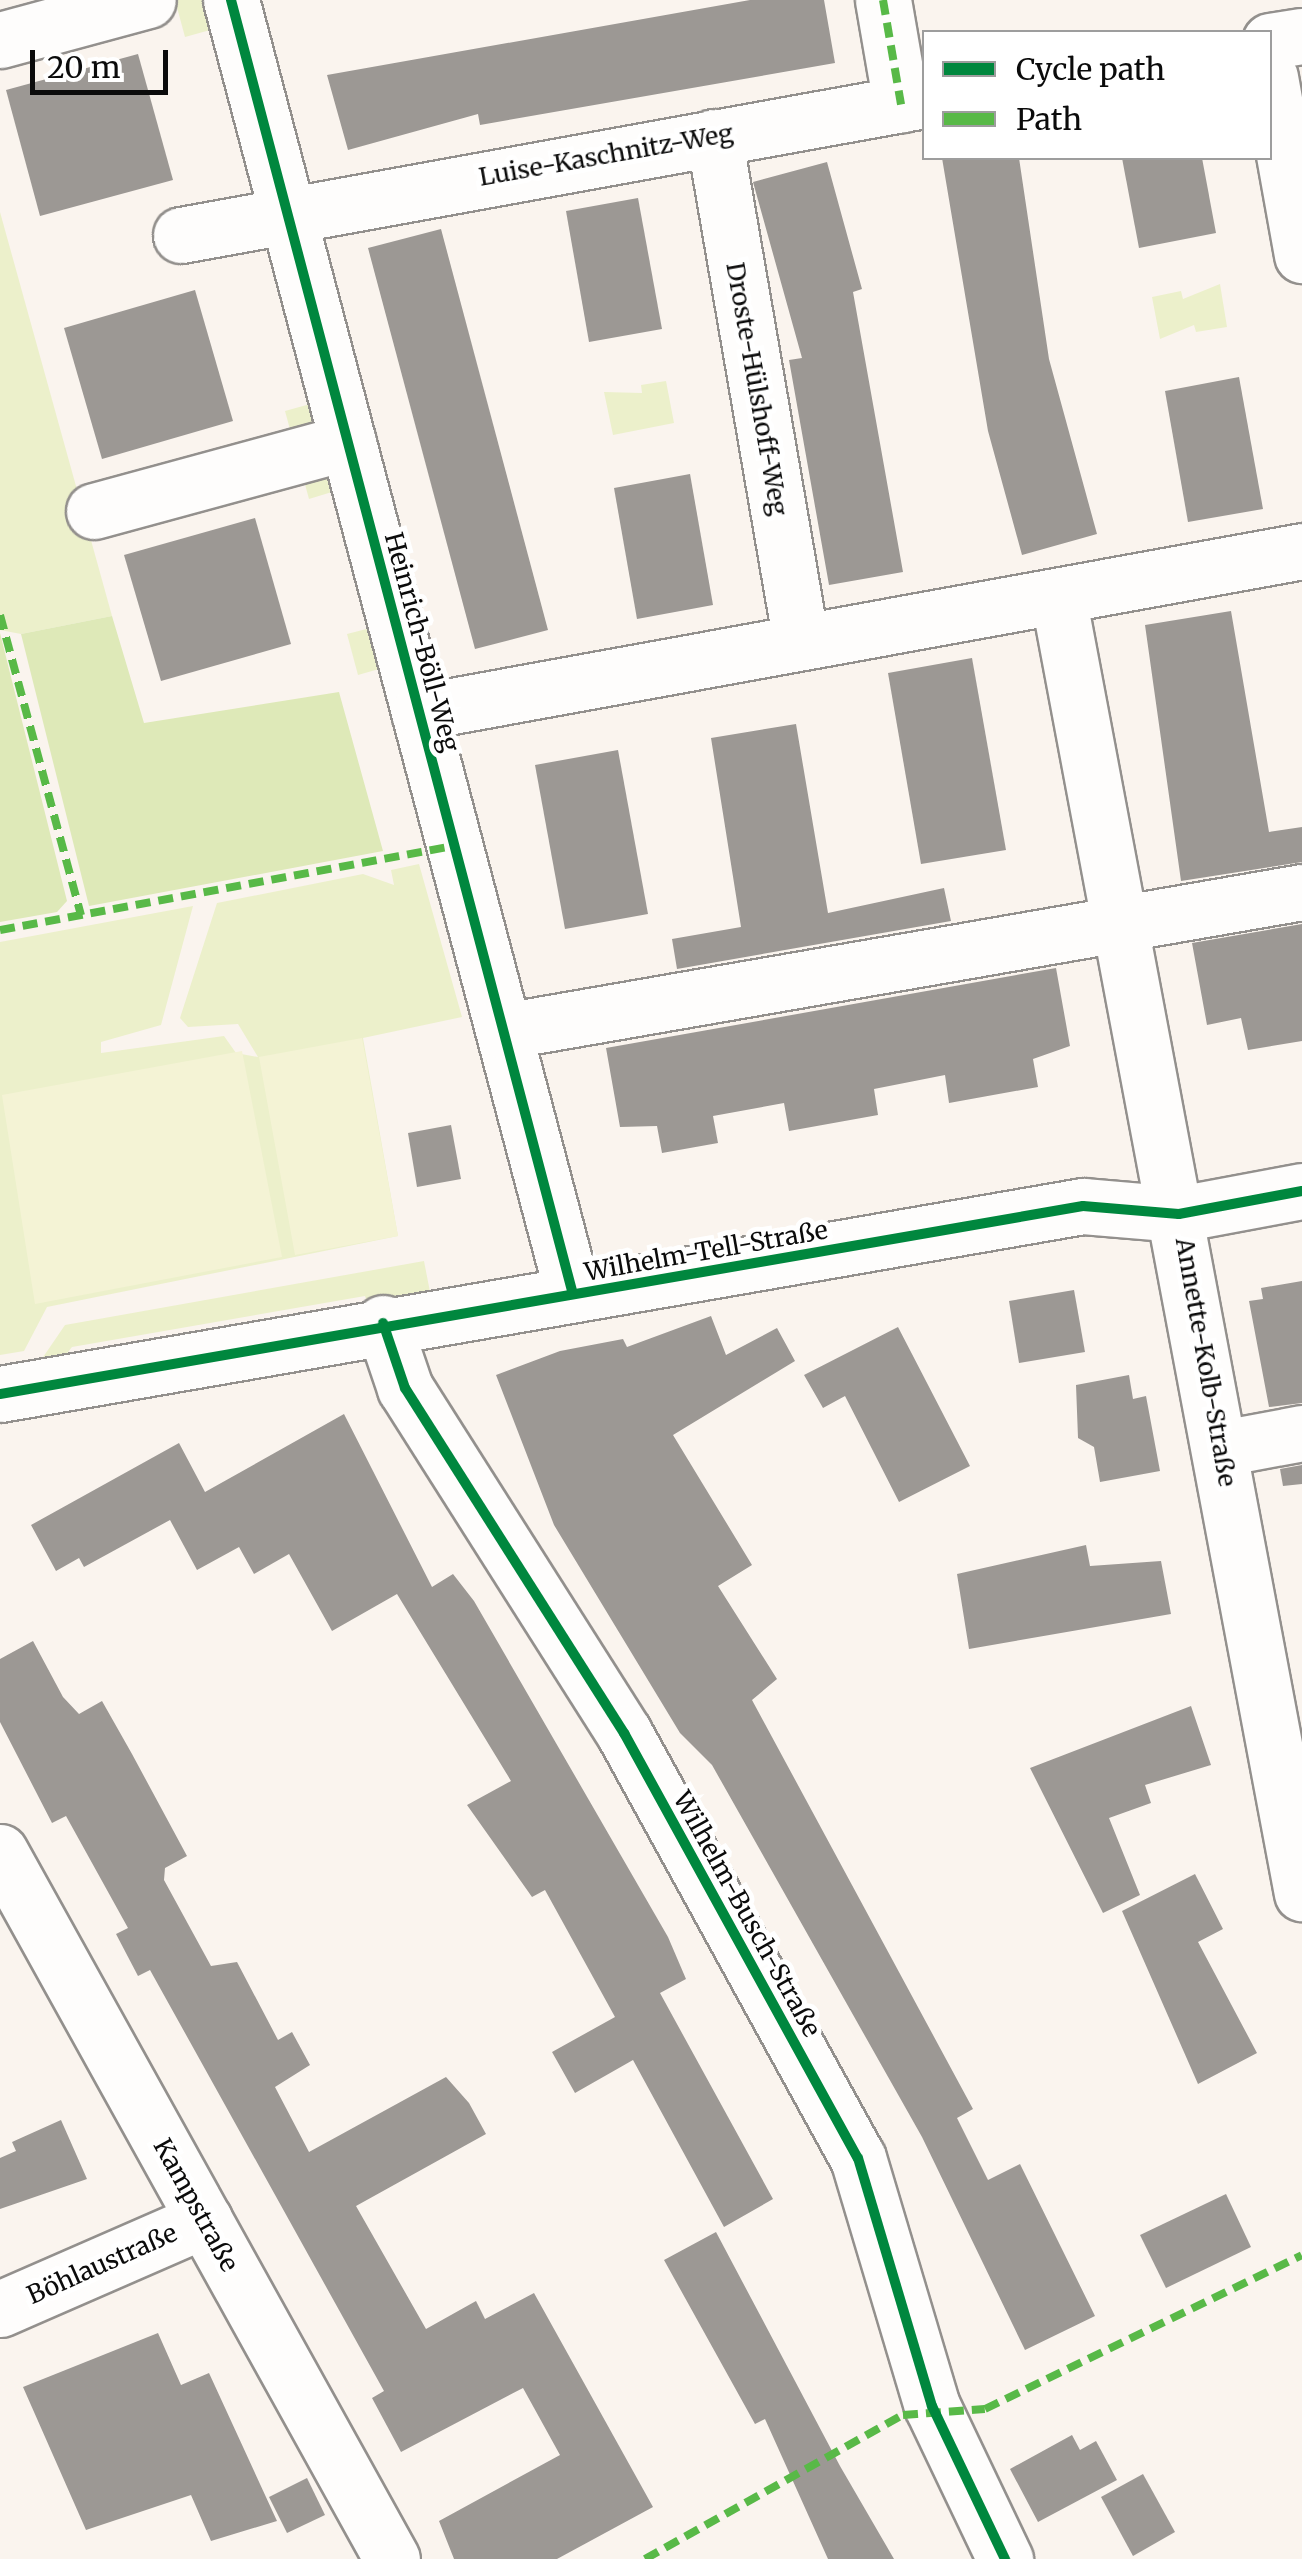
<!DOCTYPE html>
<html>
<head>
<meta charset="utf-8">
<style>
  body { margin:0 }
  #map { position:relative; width:1302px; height:2559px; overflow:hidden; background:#faf4ee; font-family:Merriweather,serif }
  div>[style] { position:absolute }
  .green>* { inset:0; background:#ecf0cb }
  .forest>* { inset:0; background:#dee9b8 }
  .pitch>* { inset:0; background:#f4f3d5 }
  .building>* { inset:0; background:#9c9894 }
  .roads { filter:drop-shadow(2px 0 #93908d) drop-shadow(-2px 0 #93908d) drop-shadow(0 2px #93908d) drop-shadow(0 -2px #93908d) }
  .minor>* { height:55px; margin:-27.5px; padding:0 27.5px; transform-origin:27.5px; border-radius:27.5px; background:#fefdfc }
  .quiet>* { height:8px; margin-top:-4px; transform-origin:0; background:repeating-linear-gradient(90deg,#58b947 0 15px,transparent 0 23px) }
  .cycleway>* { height:10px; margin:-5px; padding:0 5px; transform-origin:5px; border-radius:5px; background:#00873e }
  span { translate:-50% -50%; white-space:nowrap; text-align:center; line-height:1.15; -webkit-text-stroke:10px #fff; paint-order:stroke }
  .street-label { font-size:25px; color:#0b0b0b }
  .legend { position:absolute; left:922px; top:30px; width:350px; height:130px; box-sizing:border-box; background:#fff; border:2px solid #9d9d9d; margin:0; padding:12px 18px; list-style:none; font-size:30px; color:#0b0b0b }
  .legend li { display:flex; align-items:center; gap:20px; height:50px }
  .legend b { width:50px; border:2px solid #9d9d9d }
  .scale { position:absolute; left:30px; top:50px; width:138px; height:45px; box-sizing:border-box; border:5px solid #0b0b0b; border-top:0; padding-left:12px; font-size:30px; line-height:35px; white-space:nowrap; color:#0b0b0b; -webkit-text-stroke:8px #fff; paint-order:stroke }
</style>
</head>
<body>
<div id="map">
  <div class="green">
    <div style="clip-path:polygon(175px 0,213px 0,221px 27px,185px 37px)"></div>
    <div style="clip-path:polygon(0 212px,112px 616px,21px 634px,0 630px)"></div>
    <div style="clip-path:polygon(1220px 284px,1227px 327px,1196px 332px,1194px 325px,1160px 339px,1152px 297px,1181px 291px,1183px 299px)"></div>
    <div style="clip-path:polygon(666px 381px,674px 423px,613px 435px,604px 392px,642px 393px,641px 385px)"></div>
    <div style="clip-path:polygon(321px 401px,345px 488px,309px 499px,285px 411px)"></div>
    <div style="clip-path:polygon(382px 625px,393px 665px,358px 675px,347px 634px)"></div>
    <div style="clip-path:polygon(419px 864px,462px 1017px,363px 1038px,398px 1236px,47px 1307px,24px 1351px,0 1355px,0 942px,193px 906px,161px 1025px,101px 1042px,101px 1053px,224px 1036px,236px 1053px,258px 1057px,238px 1024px,188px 1027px,180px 1018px,217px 903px,363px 874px,394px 885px,391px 870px)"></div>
    <div style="clip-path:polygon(424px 1261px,431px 1297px,369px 1308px,365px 1296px,72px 1347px,60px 1362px,37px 1366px,65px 1325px)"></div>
  </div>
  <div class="forest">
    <div style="clip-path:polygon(112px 616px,144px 723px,339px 692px,383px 851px,89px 906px,21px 634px)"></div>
    <div style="clip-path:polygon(0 633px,67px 901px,57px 912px,0 922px)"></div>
  </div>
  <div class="pitch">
    <div style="clip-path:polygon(362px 1038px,398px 1236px,295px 1255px,259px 1057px)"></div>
    <div style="clip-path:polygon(242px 1051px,282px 1257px,35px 1304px,2px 1095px)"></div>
  </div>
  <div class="building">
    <div style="clip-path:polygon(750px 0,824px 0,835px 63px,480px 125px,478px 114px,348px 150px,327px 75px)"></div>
    <div style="clip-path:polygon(138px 54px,173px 180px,40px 216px,6px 90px)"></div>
    <div style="clip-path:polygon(942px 158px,1019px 158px,1049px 359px,1097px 534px,1022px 555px,988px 431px)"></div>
    <div style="clip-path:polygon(1122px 158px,1202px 158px,1216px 233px,1139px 248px)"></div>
    <div style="clip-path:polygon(827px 162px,862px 289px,853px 292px,903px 572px,829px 585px,789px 360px,802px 358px,753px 182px)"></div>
    <div style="clip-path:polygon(638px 198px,662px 329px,589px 342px,566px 211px)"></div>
    <div style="clip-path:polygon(441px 229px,548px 630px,475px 649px,368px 248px)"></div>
    <div style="clip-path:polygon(195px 290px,233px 421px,102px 459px,64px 328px)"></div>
    <div style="clip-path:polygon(1239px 377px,1263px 509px,1188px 522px,1165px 391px)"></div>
    <div style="clip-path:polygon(690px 474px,713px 605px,637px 619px,614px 488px)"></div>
    <div style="clip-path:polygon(255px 518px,291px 644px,161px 681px,124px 555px)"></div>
    <div style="clip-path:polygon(1231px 611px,1269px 832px,1302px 827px,1302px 862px,1181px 881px,1145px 625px)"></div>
    <div style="clip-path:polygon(972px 658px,1006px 850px,921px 864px,888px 673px)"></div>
    <div style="clip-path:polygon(796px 724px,828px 913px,944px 888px,951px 921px,677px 969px,672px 939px,741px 927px,711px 738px)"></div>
    <div style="clip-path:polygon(618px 750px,648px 914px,565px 929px,535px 765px)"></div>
    <div style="clip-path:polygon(1302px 924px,1302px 1041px,1248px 1050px,1241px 1018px,1207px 1025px,1192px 943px)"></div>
    <div style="clip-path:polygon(1056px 968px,1070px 1046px,1033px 1059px,1038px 1087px,949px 1103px,945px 1075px,874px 1089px,878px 1115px,789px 1131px,784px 1103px,713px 1116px,718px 1143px,662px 1153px,657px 1126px,620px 1127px,606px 1048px)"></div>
    <div style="clip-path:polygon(451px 1125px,461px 1179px,417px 1187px,408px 1133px)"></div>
    <div style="clip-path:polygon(1302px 1281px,1302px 1403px,1269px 1407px,1249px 1301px,1263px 1299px,1261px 1288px)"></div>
    <div style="clip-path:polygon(1074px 1290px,1085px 1352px,1019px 1363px,1009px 1301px)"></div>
    <div style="clip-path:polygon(711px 1316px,726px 1355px,777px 1328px,795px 1361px,673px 1435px,752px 1565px,718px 1586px,777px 1679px,752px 1700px,973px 2109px,957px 2118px,988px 2180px,1020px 2164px,1095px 2316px,1025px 2350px,922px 2137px,712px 1765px,680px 1733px,554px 1525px,496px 1375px,560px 1351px,623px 1339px,627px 1347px)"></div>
    <div style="clip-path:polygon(898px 1327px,970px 1466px,899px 1502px,845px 1396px,823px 1408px,804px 1375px)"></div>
    <div style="clip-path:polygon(1129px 1375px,1133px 1399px,1146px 1396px,1160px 1471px,1100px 1482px,1094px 1447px,1078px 1438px,1076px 1385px)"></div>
    <div style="clip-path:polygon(344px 1414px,432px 1587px,453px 1574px,474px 1601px,668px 1937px,686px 1979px,660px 1993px,773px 2199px,724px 2227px,633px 2060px,575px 2093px,552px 2052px,615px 2017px,545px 1890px,532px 1897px,467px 1805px,511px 1781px,397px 1594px,332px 1631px,289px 1554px,254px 1574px,239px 1547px,197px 1570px,170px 1520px,84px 1567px,79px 1558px,56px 1571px,31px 1525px,179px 1443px,205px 1492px)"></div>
    <div style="clip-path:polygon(1302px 1465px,1302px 1484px,1283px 1486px,1280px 1469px)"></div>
    <div style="clip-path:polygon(1086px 1545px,1090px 1566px,1161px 1561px,1171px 1614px,969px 1649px,957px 1574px)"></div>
    <div style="clip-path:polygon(33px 1641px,63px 1697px,79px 1714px,102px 1701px,132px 1754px,187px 1856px,165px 1868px,164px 1880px,211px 1966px,237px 1962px,278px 2040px,292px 2032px,310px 2065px,275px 2087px,309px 2152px,446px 2077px,469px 2103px,486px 2134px,356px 2206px,426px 2329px,476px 2301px,485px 2319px,534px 2293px,653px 2507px,557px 2559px,454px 2559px,439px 2521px,560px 2455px,523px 2388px,401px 2452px,372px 2398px,384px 2391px,150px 1970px,138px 1976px,116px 1934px,128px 1928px,66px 1816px,52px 1823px,0 1722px,0 1659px)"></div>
    <div style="clip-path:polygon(1191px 1706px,1211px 1765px,1145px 1785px,1151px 1803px,1109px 1818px,1140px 1895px,1103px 1913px,1030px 1768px)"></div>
    <div style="clip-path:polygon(1195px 1874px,1223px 1929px,1198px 1942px,1257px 2053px,1198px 2084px,1122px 1911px)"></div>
    <div style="clip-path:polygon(61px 2120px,87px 2179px,0 2209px,0 2158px,16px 2151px,12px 2142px)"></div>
    <div style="clip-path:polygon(1226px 2194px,1251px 2247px,1166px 2288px,1140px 2235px)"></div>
    <div style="clip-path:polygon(716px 2232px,840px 2466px,894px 2559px,828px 2559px,765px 2419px,755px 2424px,664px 2260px)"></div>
    <div style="clip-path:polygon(158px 2333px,181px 2385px,209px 2373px,277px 2521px,211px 2541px,191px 2495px,86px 2530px,23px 2387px)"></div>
    <div style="clip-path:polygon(1072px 2435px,1080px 2450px,1096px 2441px,1117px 2480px,1038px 2522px,1010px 2469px)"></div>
    <div style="clip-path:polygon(1143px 2474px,1175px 2532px,1133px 2556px,1101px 2497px)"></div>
    <div style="clip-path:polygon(307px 2478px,325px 2515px,287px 2533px,269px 2497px)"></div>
  </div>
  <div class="roads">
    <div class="minor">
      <div style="left:231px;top:0;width:1338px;rotate:75.2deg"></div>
      <div style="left:883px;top:0;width:106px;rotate:80.2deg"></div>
      <div style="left:0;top:40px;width:153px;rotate:-15.1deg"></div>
      <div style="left:1270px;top:41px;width:32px;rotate:-9deg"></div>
      <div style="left:1270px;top:77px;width:181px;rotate:79.8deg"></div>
      <div style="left:714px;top:137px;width:512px;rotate:80.23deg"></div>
      <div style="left:181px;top:235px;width:755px;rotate:-10.3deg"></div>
      <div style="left:94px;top:511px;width:263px;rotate:-15.2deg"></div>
      <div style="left:1058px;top:596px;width:1320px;rotate:79.35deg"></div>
      <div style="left:419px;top:712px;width:898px;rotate:-10.33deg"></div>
      <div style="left:504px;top:1031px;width:810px;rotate:-9.88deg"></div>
      <div style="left:383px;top:1323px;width:69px;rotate:71.3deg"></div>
      <div style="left:405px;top:1388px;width:409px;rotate:57.6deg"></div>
      <div style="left:624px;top:1733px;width:485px;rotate:61.2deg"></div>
      <div style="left:858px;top:2158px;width:259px;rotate:73.4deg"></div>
      <div style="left:932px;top:2406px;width:170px;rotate:64.5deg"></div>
      <div style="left:0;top:1394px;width:1099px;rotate:-9.85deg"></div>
      <div style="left:1083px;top:1206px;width:96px;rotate:4.8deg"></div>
      <div style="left:1179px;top:1214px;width:125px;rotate:-10.6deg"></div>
      <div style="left:1222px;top:1448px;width:81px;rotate:-10.6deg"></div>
      <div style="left:0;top:1852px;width:808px;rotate:60.99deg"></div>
      <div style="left:0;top:2309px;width:223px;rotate:-23.6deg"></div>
    </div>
  </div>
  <div class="quiet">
    <div style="left:883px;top:0;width:106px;rotate:80.2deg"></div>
    <div style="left:0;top:615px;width:311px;rotate:74.9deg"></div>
    <div style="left:0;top:930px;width:463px;rotate:-10.5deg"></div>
    <div style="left:645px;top:2559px;width:295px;rotate:-29.2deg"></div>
    <div style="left:903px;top:2415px;width:82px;rotate:-4.2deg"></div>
    <div style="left:985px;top:2409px;width:352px;rotate:-25.9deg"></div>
  </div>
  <div class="cycleway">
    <div style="left:231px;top:0;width:1338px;rotate:75.2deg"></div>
    <div style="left:383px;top:1323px;width:69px;rotate:71.3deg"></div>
    <div style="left:405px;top:1388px;width:409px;rotate:57.6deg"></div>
    <div style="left:624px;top:1733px;width:485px;rotate:61.2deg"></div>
    <div style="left:858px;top:2158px;width:259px;rotate:73.4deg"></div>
    <div style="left:932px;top:2406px;width:170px;rotate:64.5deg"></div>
    <div style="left:0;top:1394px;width:1099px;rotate:-9.85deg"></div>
    <div style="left:1083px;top:1206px;width:96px;rotate:4.8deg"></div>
    <div style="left:1179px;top:1214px;width:125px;rotate:-10.6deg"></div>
  </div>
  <div class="street-label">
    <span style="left:606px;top:155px;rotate:-10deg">Luise-Kaschnitz-Weg</span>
    <span style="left:757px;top:389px;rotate:80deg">Droste-Hülshoff-Weg</span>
    <span style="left:422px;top:642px;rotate:75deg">Heinrich-Böll-Weg</span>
    <span style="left:706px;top:1251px;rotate:-10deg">Wilhelm-Tell-Straße</span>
    <span style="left:1206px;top:1362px;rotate:80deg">Annette-Kolb-Straße</span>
    <span style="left:747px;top:1914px;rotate:61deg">Wilhelm-Busch-Straße</span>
    <span style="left:196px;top:2205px;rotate:61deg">Kampstraße</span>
    <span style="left:102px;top:2264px;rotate:-24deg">Böhlaustraße</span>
  </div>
  <ul class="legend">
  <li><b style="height:12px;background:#00873e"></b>Cycle path</li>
  <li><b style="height:12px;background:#58b947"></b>Path</li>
  </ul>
  <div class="scale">20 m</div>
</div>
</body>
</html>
